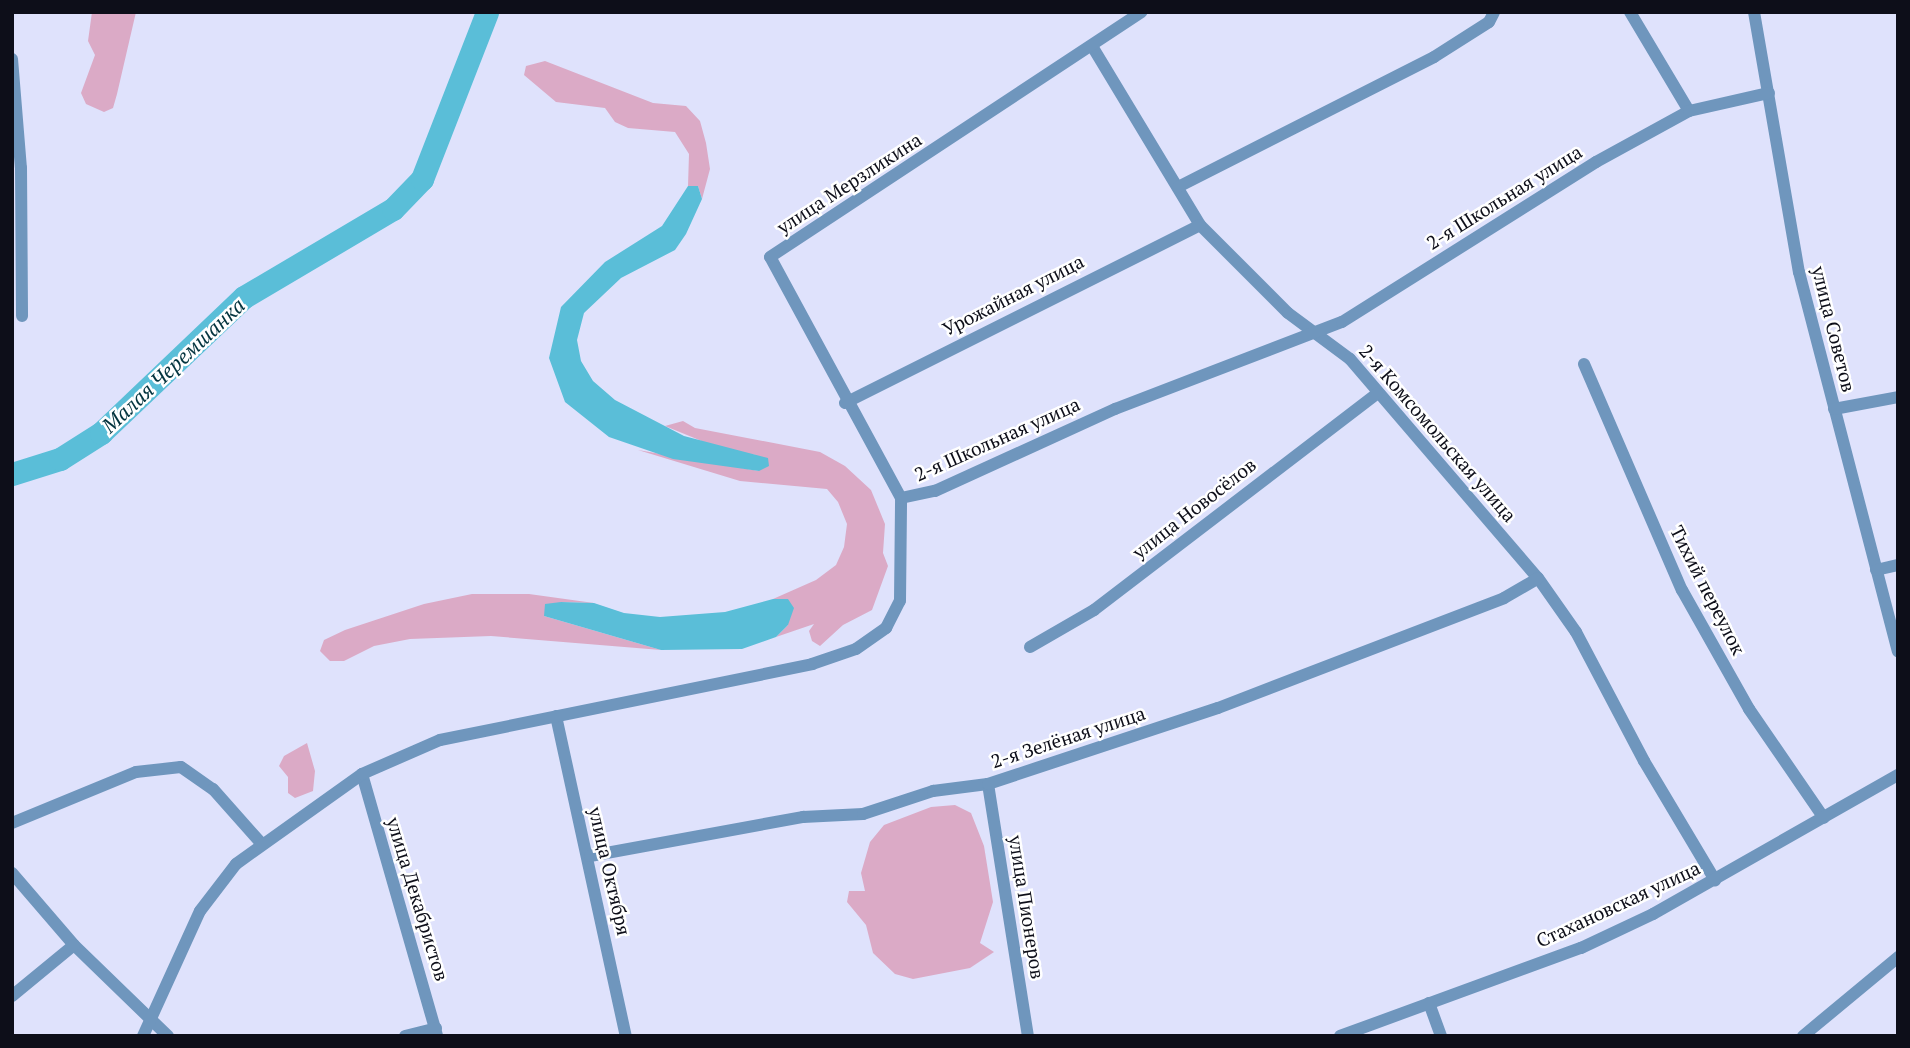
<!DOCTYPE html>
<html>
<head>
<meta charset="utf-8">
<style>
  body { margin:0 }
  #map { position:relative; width:1910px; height:1048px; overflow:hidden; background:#dfe2fc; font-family:"PT Serif",serif }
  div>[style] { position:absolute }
  .green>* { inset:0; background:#dbaac6 }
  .water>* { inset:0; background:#5abed8 }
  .river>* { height:23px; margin:-11.5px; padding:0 11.5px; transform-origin:11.5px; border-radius:11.5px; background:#5abed8 }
  .minor>* { height:12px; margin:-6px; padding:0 6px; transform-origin:6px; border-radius:6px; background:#6f96bd }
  span { translate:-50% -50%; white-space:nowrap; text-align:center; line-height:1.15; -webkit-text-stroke:5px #fff; paint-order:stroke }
  .street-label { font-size:19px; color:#0d0e19 }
  .water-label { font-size:21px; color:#03343f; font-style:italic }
  .frame { position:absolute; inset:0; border:14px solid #0d0e19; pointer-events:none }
</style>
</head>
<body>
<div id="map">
  <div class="green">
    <div style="clip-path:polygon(92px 12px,136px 12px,117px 94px,113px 108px,104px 112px,86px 104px,81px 93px,95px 55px,88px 41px)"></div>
    <div style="clip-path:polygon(545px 61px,653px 103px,686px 106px,700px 121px,706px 143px,710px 169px,702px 199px,698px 186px,688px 186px,689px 154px,675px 132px,628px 128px,615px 122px,605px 108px,556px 102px,524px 75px,526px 66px)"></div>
    <div style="clip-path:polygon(683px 421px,695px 428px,820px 452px,845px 466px,871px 490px,885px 524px,883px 553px,888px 566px,872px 610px,843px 625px,820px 646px,812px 641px,809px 631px,814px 624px,776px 637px,788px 625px,788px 599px,773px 599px,816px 580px,836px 565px,844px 547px,847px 524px,838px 502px,827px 489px,740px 481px,638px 450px,759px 471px,756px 455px,726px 451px,665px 426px)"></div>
    <div style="clip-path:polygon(472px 594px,529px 594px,594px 603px,561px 602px,544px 616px,661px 650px,491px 636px,410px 639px,374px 646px,344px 661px,330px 661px,320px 651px,324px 640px,345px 630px,424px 604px)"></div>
    <div style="clip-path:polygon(307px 743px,315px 771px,313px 791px,295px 798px,288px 793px,288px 777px,279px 766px,284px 756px)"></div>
    <div style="clip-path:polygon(955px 805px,971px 813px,984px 846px,993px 902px,980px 943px,994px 952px,970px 968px,913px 979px,895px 974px,873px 953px,866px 925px,847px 902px,849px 891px,865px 891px,861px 873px,870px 842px,884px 825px,931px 807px)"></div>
  </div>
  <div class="water">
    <div style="clip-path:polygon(688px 186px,698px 186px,702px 199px,686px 234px,675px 250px,621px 278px,584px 313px,577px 340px,581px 361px,593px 381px,615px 400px,684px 436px,768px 458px,769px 466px,759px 471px,673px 459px,609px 437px,565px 402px,549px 358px,561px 307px,605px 262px,662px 226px)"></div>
    <div style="clip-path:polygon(773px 599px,788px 599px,794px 608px,788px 625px,776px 637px,742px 649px,661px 650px,544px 616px,545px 604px,561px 602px,594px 603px,624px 613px,660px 617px,725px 612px)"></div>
  </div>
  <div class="river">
    <div style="left:12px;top:474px;width:50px;rotate:-17.4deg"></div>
    <div style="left:60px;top:459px;width:49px;rotate:-32.4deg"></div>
    <div style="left:101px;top:433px;width:197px;rotate:-43.6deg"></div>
    <div style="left:244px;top:297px;width:173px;rotate:-30.6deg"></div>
    <div style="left:393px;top:209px;width:42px;rotate:-46deg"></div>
    <div style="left:422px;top:179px;width:179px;rotate:-68.7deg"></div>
  </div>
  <div class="minor">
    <div style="left:1630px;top:12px;width:115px;rotate:59.2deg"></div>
    <div style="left:1754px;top:12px;width:264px;rotate:80.2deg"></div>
    <div style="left:1799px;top:272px;width:392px;rotate:75.4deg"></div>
    <div style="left:1092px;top:46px;width:209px;rotate:58.9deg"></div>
    <div style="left:1200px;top:225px;width:124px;rotate:45deg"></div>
    <div style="left:1288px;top:313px;width:77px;rotate:36.6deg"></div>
    <div style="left:1350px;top:359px;width:289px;rotate:49.4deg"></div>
    <div style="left:1538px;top:578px;width:66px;rotate:54.9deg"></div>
    <div style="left:1576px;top:632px;width:146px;rotate:62.2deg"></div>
    <div style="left:1644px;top:761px;width:139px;rotate:59.2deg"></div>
    <div style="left:12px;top:59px;width:109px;rotate:85.3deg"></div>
    <div style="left:21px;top:168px;width:148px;rotate:89.6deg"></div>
    <div style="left:1178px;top:187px;width:287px;rotate:-26.9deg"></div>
    <div style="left:1434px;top:57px;width:65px;rotate:-32.5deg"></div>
    <div style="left:1489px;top:22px;width:11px;rotate:-63deg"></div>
    <div style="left:1584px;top:364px;width:246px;rotate:66.6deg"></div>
    <div style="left:1682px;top:590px;width:137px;rotate:60.6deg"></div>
    <div style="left:1749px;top:709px;width:132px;rotate:55.5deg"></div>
    <div style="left:845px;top:403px;width:397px;rotate:-26.6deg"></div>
    <div style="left:1834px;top:409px;width:65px;rotate:-10.6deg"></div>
    <div style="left:901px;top:498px;width:274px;rotate:-118.5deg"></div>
    <div style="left:770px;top:257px;width:445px;rotate:-33.4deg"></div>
    <div style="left:1876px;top:570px;width:23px;rotate:-13deg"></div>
    <div style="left:1030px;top:647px;width:74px;rotate:-30deg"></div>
    <div style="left:1094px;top:610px;width:356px;rotate:-37.4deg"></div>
    <div style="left:556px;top:716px;width:328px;rotate:77.7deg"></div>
    <div style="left:362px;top:774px;width:273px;rotate:74deg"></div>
    <div style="left:988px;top:784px;width:255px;rotate:81deg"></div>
    <div style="left:12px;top:823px;width:134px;rotate:-22.4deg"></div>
    <div style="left:136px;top:772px;width:45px;rotate:-6.3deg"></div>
    <div style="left:181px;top:767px;width:39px;rotate:35deg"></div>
    <div style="left:213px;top:789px;width:72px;rotate:48.4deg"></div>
    <div style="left:590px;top:856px;width:217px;rotate:-10.4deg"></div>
    <div style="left:803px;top:817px;width:60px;rotate:-2.9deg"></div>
    <div style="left:863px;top:814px;width:74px;rotate:-18.2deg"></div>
    <div style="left:933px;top:791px;width:55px;rotate:-7.3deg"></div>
    <div style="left:988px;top:784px;width:242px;rotate:-18.3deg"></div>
    <div style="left:1218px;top:708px;width:306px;rotate:-21deg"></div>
    <div style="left:1504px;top:598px;width:39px;rotate:-30deg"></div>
    <div style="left:12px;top:873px;width:95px;rotate:49.3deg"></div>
    <div style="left:74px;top:945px;width:131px;rotate:44.1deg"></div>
    <div style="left:12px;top:996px;width:80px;rotate:-39.4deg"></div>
    <div style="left:1429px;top:1003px;width:35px;rotate:70deg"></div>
    <div style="left:143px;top:1036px;width:137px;rotate:-65.5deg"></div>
    <div style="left:200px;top:911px;width:59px;rotate:-52.5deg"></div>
    <div style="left:236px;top:864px;width:155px;rotate:-35.5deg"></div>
    <div style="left:362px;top:774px;width:85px;rotate:-23.6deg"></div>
    <div style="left:440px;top:740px;width:380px;rotate:-11.5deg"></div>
    <div style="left:812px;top:664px;width:46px;rotate:-18.8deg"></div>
    <div style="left:856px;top:649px;width:37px;rotate:-35deg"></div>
    <div style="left:886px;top:628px;width:30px;rotate:-63deg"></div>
    <div style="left:900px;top:601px;width:103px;rotate:-89.4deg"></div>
    <div style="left:901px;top:498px;width:35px;rotate:-12deg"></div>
    <div style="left:935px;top:491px;width:198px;rotate:-24.5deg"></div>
    <div style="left:1115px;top:409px;width:243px;rotate:-21deg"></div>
    <div style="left:1342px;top:322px;width:300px;rotate:-32.2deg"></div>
    <div style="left:1596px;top:162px;width:106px;rotate:-28.7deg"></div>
    <div style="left:1689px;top:111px;width:82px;rotate:-12.7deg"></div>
    <div style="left:405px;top:1036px;width:32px;rotate:-14deg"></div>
    <div style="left:1340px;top:1036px;width:257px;rotate:-20.1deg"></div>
    <div style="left:1581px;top:948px;width:80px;rotate:-25.3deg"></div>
    <div style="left:1653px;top:914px;width:282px;rotate:-29.6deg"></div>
    <div style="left:1803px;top:1036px;width:124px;rotate:-39.7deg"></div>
  </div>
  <div class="street-label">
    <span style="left:849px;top:183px;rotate:-33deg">улица Мерзликина</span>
    <span style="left:1504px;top:197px;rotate:-32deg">2-я Школьная улица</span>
    <span style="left:1013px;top:295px;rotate:-27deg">Урожайная улица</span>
    <span style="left:1834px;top:329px;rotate:76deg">улица Советов</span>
    <span style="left:1438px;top:433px;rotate:49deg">2-я Комсомольская улица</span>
    <span style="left:997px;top:439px;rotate:-24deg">2-я Школьная улица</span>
    <span style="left:1194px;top:508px;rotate:-38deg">улица Новосёлов</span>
    <span style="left:1708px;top:590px;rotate:63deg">Тихий переулок</span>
    <span style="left:1068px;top:737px;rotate:-18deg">2-я Зелёная улица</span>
    <span style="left:610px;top:871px;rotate:77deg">улица Октября</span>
    <span style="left:418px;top:899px;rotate:73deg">улица Декабристов</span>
    <span style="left:1618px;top:904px;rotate:-25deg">Стахановская улица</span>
    <span style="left:1027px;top:907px;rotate:81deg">улица Пионеров</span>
  </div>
  <div class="water-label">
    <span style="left:173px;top:365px;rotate:-43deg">Малая Черемшанка</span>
  </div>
  <div class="frame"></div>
</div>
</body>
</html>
